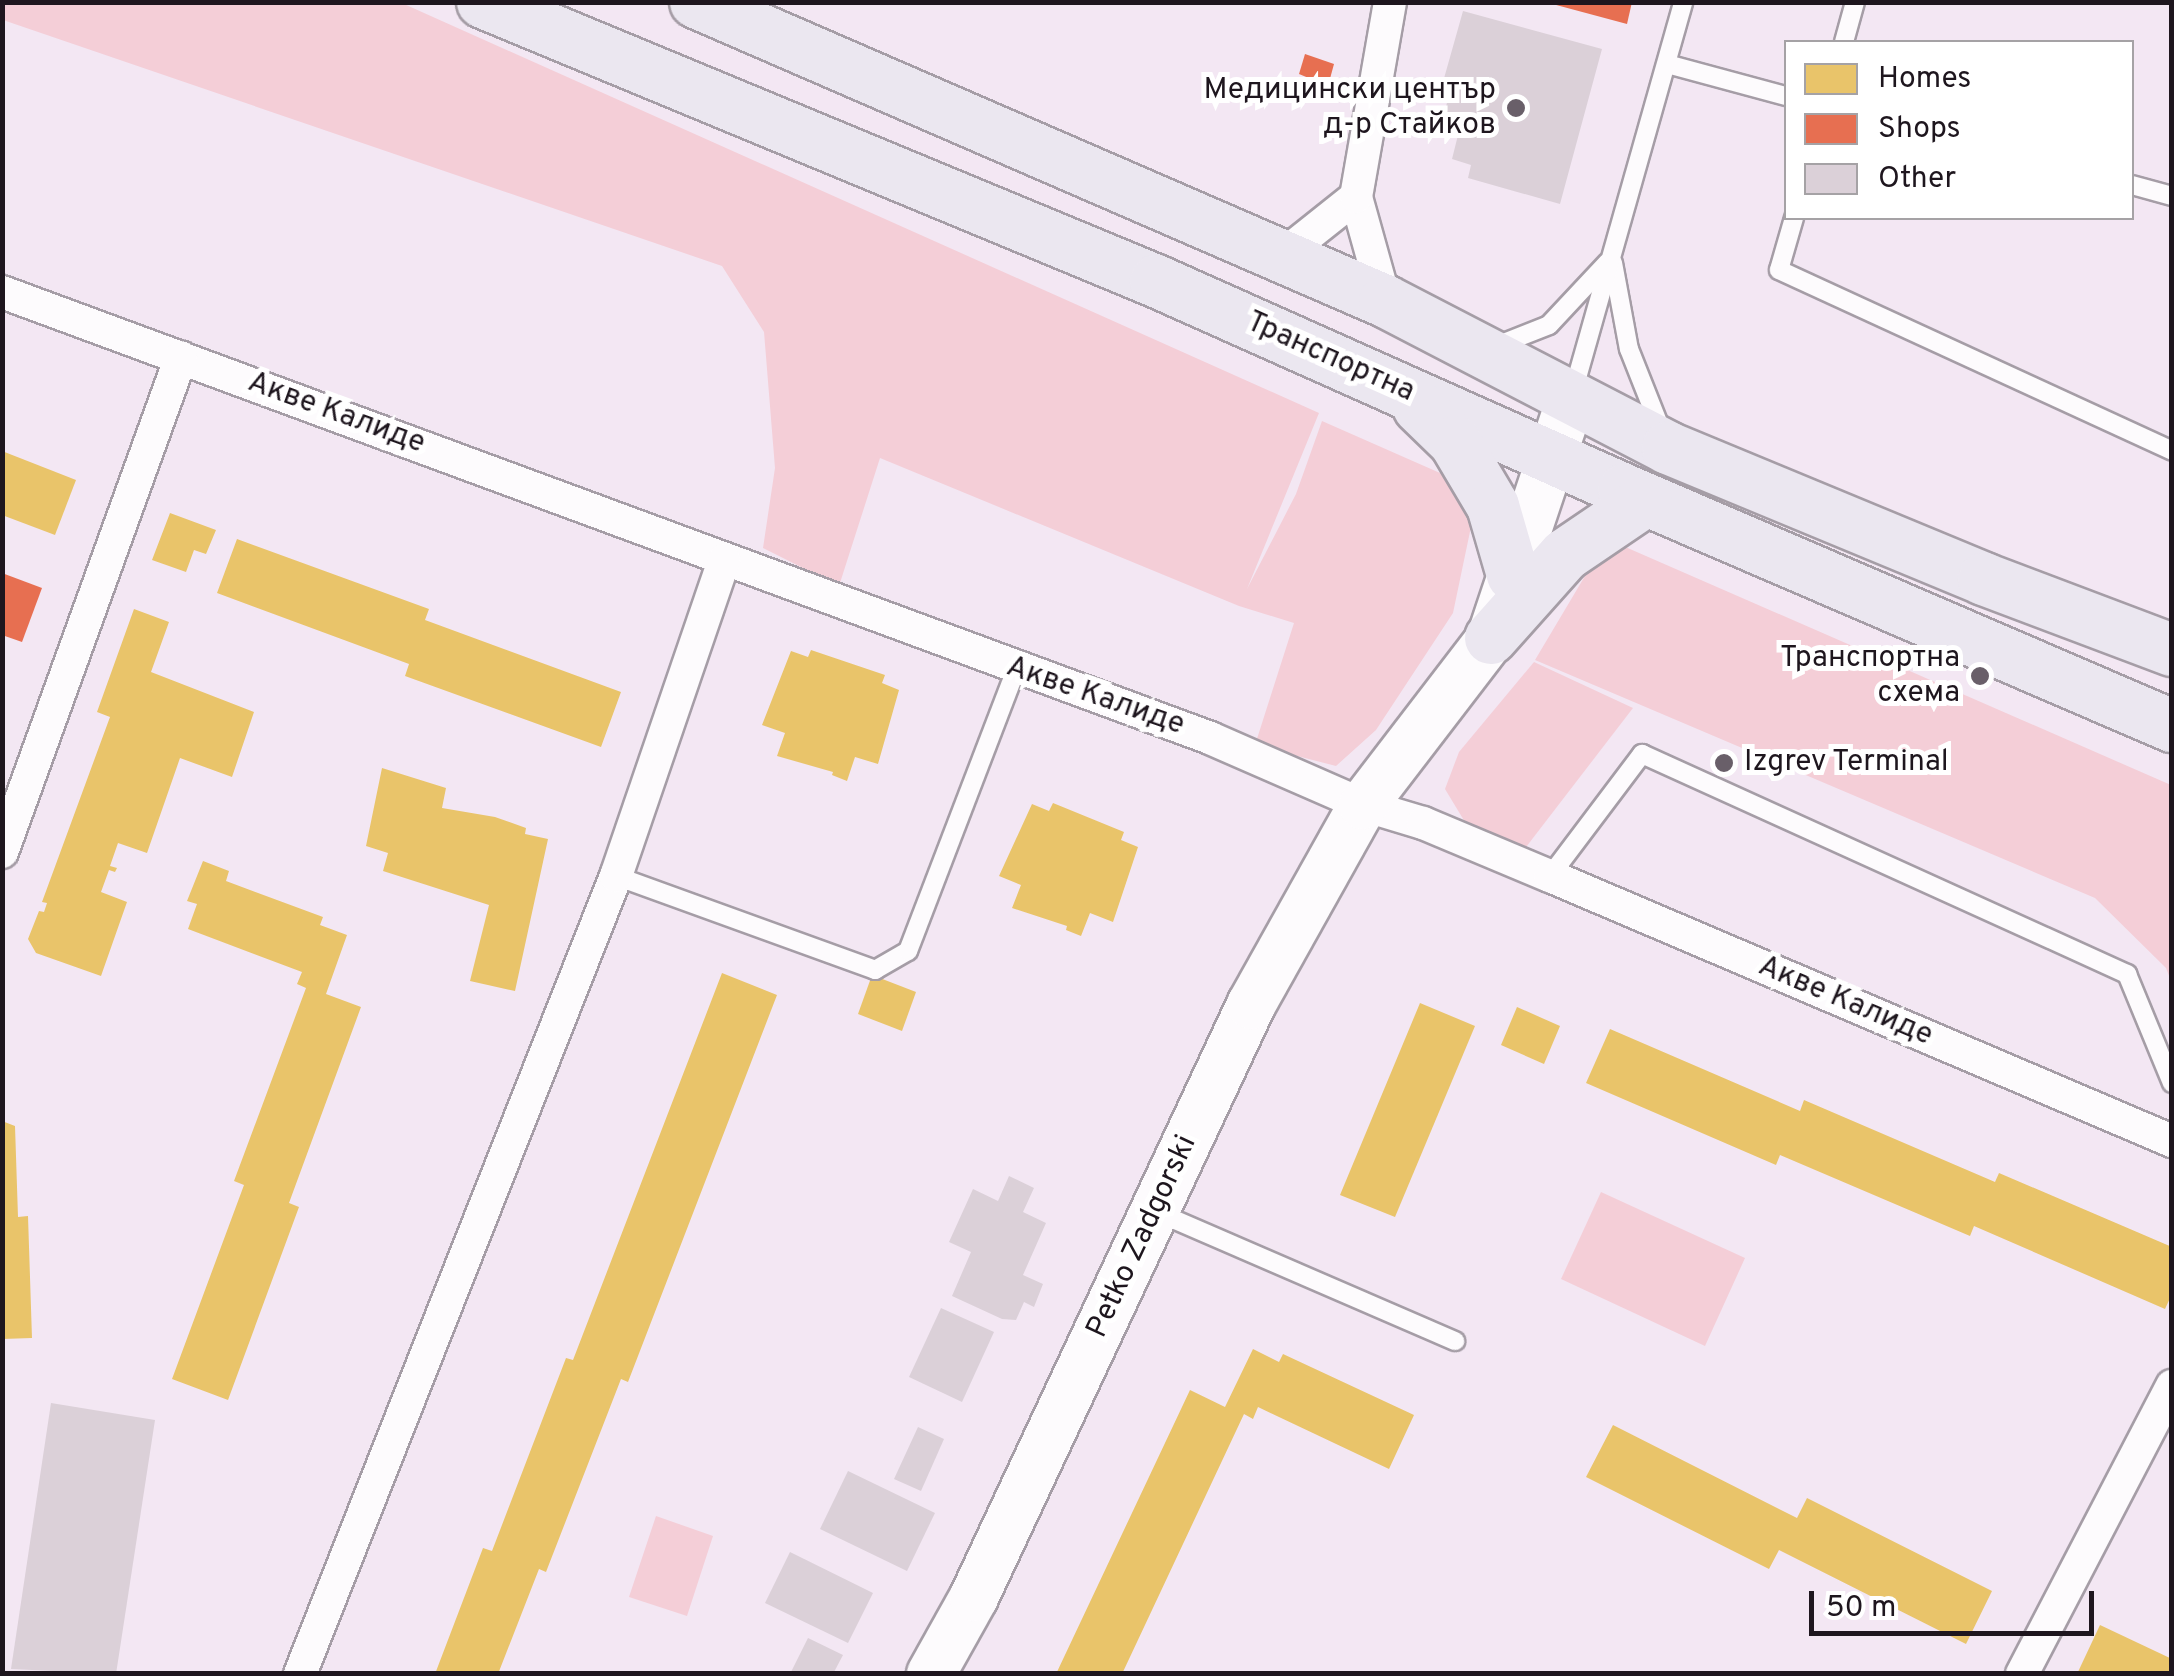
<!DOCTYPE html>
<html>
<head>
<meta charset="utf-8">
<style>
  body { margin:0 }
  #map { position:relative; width:2174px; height:1676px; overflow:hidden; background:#f3e7f3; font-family:Overpass,sans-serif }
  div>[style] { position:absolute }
  .green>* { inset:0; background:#f4ced7 }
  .homes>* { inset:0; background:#e9c46a }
  .shops>* { inset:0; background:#e76f51 }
  .building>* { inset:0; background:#dbd0d8 }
  .roads { filter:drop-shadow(2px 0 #a59da6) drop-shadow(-2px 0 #a59da6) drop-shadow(0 2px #a59da6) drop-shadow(0 -2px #a59da6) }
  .lane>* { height:18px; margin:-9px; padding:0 9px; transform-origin:9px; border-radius:9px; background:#fdfbfd }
  .street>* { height:32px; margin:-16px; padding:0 16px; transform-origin:16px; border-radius:16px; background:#fdfbfd }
  .secondary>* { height:48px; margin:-24px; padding:0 24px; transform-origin:24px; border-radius:24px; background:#fdfbfd }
  .primary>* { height:52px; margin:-26px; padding:0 26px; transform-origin:26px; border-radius:26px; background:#ebe7f0 }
  .dots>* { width:28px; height:28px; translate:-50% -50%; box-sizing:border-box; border:5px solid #fff; border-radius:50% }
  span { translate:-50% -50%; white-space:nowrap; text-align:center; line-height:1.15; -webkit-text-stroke:10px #fff; paint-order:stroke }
  .poi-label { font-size:30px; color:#1e161e }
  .right { translate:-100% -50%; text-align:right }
  .left { translate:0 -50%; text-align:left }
  .street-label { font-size:30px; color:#1e161e }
  .frame { position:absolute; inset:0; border:5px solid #1e161e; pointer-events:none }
  .legend { position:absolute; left:1784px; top:40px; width:350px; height:180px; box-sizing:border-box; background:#fff; border:2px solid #a5a2a5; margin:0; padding:12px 18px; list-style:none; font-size:30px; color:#1e161e }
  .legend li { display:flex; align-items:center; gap:20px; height:50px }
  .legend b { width:50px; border:2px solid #a5a2a5 }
  .scale { position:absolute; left:1809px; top:1591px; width:285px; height:45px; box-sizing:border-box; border:5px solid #1e161e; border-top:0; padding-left:12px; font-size:30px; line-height:35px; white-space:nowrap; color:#1e161e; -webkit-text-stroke:8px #fff; paint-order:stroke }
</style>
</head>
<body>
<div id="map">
  <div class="green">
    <div style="clip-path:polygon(3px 2px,404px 4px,1319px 413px,1247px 589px,1296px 494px,1322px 421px,1465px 484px,1472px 522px,1453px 613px,1376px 730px,1336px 766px,1255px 745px,1294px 623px,1239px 606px,880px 458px,839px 586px,763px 548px,775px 468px,764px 332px,722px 266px,3px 20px)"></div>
    <div style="clip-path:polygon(1607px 539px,2171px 785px,2171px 981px,2166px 968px,2095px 898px,1535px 660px)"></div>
    <div style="clip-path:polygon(1534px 662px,1633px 708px,1523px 851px,1471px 832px,1445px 789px,1459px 752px)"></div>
    <div style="clip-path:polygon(1601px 1192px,1745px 1258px,1705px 1346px,1561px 1279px)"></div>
    <div style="clip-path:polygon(656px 1516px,713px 1536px,687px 1616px,629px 1597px)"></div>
  </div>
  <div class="homes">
    <div style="clip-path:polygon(2px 451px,76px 480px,55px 535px,2px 515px)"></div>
    <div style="clip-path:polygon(170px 513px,216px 530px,206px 554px,194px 550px,186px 572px,152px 560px)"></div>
    <div style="clip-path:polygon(237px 539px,429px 609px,425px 620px,621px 692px,601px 747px,405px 676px,409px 664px,217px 593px)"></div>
    <div style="clip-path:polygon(134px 609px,169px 622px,151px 672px,254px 712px,232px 777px,180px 758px,147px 853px,118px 843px,110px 866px,117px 868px,115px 872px,109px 870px,101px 892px,127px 902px,101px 976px,36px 953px,28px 939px,39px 911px,44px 912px,47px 903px,42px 902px,110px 717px,97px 712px)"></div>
    <div style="clip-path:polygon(811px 650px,885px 675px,882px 683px,899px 690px,878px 764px,855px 757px,847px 781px,832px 775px,833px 772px,777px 756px,785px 733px,762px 725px,791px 651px,808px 657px)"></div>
    <div style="clip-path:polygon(382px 768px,446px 788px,442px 808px,495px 817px,526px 828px,525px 834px,548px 839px,515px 991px,470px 981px,489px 905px,383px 871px,388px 853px,366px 846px)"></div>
    <div style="clip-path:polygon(1053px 803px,1124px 832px,1121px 840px,1138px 847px,1113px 922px,1090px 913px,1081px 936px,1066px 930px,1067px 926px,1012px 908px,1021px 885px,999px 876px,1032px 804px,1049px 811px)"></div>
    <div style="clip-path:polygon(203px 861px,229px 871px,226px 881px,323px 917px,320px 925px,347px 935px,326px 994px,361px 1007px,289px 1203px,299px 1207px,228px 1400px,172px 1379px,244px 1185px,234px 1181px,306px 988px,297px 984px,302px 972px,188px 929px,197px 904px,187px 901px)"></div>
    <div style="clip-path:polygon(722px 973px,777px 995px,628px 1382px,621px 1379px,546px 1572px,539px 1569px,498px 1674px,435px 1674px,483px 1548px,492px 1551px,566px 1358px,573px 1360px)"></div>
    <div style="clip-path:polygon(872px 975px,916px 992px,902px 1031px,858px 1014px)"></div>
    <div style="clip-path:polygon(1420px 1003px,1475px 1026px,1395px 1217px,1340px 1195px)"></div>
    <div style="clip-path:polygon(1517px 1007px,1560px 1026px,1544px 1064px,1501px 1045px)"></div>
    <div style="clip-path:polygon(1610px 1029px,1800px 1111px,1804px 1100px,1995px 1182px,1999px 1173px,2172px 1247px,2172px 1294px,2165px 1309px,1974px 1226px,1970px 1236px,1780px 1155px,1776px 1165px,1586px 1083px)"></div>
    <div style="clip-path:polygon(2px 1121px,15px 1126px,18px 1217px,28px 1216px,32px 1338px,2px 1339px)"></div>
    <div style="clip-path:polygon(1253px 1349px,1279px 1362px,1283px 1354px,1414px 1415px,1389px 1469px,1258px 1407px,1253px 1419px,1244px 1414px,1122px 1674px,1056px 1674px,1190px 1390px,1225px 1407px)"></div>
    <div style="clip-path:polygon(1613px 1425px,1797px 1518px,1807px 1498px,1992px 1591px,1966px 1644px,1779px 1550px,1769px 1569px,1586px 1477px)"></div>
    <div style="clip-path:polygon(2100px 1625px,2172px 1659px,2172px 1674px,2077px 1674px)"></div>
  </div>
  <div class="shops">
    <div style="clip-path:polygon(1545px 2px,1632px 2px,1627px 24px)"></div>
    <div style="clip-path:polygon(1305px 54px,1334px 64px,1328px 86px,1299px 74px)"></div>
    <div style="clip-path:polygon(2px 573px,42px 588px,22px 642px,2px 635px)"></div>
  </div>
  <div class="building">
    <div style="clip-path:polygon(1463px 11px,1602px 49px,1560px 204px,1468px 178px,1471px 165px,1452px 159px,1459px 131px,1441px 126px,1450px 91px,1441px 89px)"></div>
    <div style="clip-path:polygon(1009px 1176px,1034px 1188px,1023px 1212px,1046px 1223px,1023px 1275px,1043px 1284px,1034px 1307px,1024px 1302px,1016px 1320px,1002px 1319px,952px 1296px,971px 1252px,949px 1242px,973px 1189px,998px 1201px)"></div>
    <div style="clip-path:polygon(941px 1308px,994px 1332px,962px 1402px,909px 1377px)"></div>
    <div style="clip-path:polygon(51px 1403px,155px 1420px,116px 1674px,11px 1669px)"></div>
    <div style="clip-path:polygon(918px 1427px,944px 1439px,921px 1491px,894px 1479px)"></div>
    <div style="clip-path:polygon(848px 1471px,935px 1513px,907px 1571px,820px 1529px)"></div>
    <div style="clip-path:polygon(790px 1552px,873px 1593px,848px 1643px,765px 1603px)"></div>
    <div style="clip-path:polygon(808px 1638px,843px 1655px,833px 1674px,790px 1674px)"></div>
  </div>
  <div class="roads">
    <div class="lane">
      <div style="left:1844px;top:42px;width:41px;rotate:-74.6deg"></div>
      <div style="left:1667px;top:64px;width:123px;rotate:15.1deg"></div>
      <div style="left:2132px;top:185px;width:41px;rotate:15.4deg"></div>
      <div style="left:1794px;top:218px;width:54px;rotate:106.1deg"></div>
      <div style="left:1779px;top:270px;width:433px;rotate:24.7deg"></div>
      <div style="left:1613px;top:263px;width:87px;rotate:79.5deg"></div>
      <div style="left:1629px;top:349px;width:87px;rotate:68.4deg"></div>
      <div style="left:1496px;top:346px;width:57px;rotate:-21.6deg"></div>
      <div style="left:1549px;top:325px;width:86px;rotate:-46.9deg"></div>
      <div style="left:1573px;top:392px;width:405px;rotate:-74.2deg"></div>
      <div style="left:616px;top:876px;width:276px;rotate:19.9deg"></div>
      <div style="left:875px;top:970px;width:38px;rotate:-30deg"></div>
      <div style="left:908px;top:951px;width:301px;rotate:-69deg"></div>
      <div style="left:1550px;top:876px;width:153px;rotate:-53deg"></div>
      <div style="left:1642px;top:754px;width:533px;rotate:24.4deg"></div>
      <div style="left:2127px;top:974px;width:118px;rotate:67.6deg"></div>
      <div style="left:1157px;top:1212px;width:325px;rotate:23.4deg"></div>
    </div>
    <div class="street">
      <div style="left:1283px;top:255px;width:93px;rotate:-38.5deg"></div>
      <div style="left:2px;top:292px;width:1288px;rotate:20.26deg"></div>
      <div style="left:1210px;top:738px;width:167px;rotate:23.6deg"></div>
      <div style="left:1363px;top:805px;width:63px;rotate:16.7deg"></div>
      <div style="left:1423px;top:823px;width:138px;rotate:22.7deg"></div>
      <div style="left:1550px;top:876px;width:676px;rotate:23.08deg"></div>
      <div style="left:1385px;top:301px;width:108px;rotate:-105.6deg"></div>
      <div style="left:1356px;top:197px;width:198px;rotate:-80.1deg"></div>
      <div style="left:2px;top:852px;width:526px;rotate:-70.12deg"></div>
      <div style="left:300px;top:1674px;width:858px;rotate:-68.4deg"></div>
      <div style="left:616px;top:876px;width:334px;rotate:-71.1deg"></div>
      <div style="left:2022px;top:1674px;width:325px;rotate:-62.5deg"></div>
    </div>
    <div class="secondary">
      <div style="left:931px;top:1674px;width:88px;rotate:-60.8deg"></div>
      <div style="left:974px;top:1597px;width:654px;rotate:-64.92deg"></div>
      <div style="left:1251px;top:1005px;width:229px;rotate:-60.8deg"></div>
      <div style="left:1363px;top:805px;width:210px;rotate:-52.5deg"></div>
      <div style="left:1491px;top:638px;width:252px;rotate:-71.5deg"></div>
    </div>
    <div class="primary">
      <div style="left:483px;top:2px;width:729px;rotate:22.52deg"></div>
      <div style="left:1156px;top:281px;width:513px;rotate:24.06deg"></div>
      <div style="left:1624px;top:490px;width:597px;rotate:23.3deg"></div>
      <div style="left:696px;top:2px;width:751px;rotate:23.46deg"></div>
      <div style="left:1385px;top:301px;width:319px;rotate:27.4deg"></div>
      <div style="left:1668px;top:448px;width:342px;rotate:22.5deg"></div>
      <div style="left:1984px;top:579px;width:201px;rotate:20.7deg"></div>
      <div style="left:1419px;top:407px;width:50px;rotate:44.2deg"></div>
      <div style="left:1455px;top:442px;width:74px;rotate:59.3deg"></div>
      <div style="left:1493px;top:506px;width:72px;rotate:73.8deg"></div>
      <div style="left:1491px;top:638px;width:111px;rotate:-48.3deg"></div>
      <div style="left:1565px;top:555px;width:98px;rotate:-34.2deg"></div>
    </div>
  </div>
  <div class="dots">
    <div style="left:1516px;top:108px;background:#695f69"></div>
    <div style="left:1980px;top:676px;background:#695f69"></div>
    <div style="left:1724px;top:763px;background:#695f69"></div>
  </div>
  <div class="poi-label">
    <span class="right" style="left:1496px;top:108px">Медицински център<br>д-р Стайков</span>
    <span class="right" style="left:1960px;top:676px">Транспортна<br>схема</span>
    <span class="left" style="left:1744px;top:763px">Izgrev Terminal</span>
  </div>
  <div class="street-label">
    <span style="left:1330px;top:358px;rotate:24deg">Транспортна</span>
    <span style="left:336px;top:414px;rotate:20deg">Акве Калиде</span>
    <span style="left:1095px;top:697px;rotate:19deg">Акве Калиде</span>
    <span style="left:1845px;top:1002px;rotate:23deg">Акве Калиде</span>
    <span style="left:1143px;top:1237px;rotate:-65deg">Petko Zadgorski</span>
  </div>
  <div class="frame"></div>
  <ul class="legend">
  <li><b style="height:28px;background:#e9c46a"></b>Homes</li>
  <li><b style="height:28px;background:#e76f51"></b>Shops</li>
  <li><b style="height:28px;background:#dbd0d8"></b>Other</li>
  </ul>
  <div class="scale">50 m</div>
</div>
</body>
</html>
